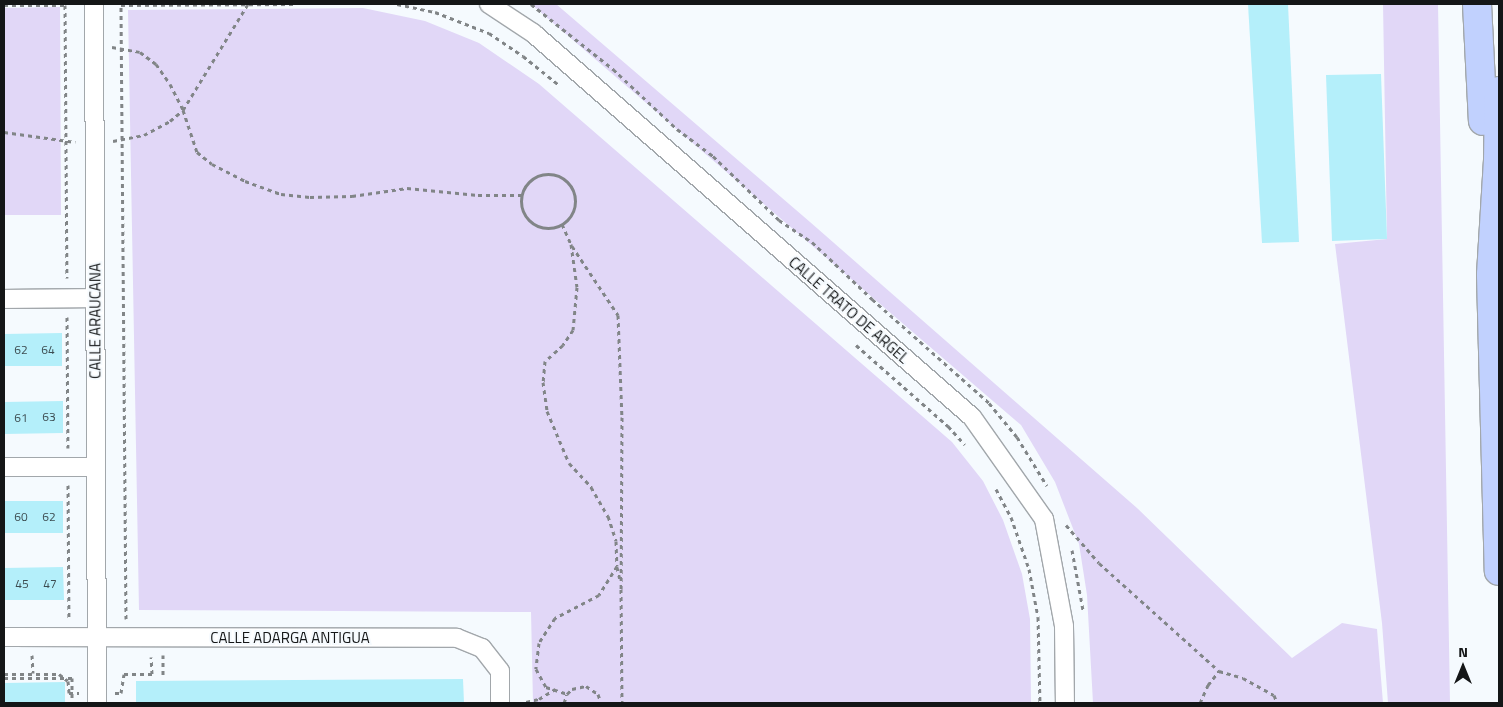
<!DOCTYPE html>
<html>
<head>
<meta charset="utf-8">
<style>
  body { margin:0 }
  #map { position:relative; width:1503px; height:707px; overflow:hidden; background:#f5fafe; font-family:"Titillium Web",sans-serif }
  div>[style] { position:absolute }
  .green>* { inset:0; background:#e1d7f7 }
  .building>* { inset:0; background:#b4effa }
  .path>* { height:3px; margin-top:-1.5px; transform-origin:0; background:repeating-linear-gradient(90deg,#818587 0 4px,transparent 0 8px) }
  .path>.ring { margin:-1.5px; padding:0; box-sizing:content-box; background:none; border:3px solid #818587; border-radius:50% }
  .roads { filter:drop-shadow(1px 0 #a2a7ab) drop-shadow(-1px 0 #a2a7ab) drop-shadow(0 1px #a2a7ab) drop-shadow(0 -1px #a2a7ab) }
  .minor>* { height:18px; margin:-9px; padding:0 9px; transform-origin:9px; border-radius:9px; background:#fff }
  .motorway>* { height:28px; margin:-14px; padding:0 14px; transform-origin:14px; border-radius:14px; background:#c1d1fe }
  span { translate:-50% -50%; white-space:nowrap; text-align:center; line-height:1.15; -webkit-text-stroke:4px #f5fafe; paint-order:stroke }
  .number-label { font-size:12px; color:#3c4c50 }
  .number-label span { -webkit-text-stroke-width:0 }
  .street-label { font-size:15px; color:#141617 }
  .frame { position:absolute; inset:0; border:5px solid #141617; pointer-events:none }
  .north { position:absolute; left:1438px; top:642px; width:50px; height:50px; -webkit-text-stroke:4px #f5fafe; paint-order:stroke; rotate:0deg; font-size:14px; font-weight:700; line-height:20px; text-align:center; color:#141617 }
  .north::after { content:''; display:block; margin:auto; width:18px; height:22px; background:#141617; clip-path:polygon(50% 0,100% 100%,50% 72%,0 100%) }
</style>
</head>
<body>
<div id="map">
  <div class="green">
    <div style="clip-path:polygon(531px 4px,556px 4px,810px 222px,1137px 508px,1292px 658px,1342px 623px,1377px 629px,1383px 703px,1093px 703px,1087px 595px,1079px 544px,1055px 482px,1021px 425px)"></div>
    <div style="clip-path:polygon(1383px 4px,1438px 4px,1450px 703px,1388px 703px,1382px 623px,1335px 244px,1387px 239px)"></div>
    <div style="clip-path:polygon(60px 7px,61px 215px,4px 215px,4px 8px)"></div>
    <div style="clip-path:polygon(363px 8px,425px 21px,479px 43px,539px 84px,952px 442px,983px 481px,1003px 520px,1022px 574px,1030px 619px,1031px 703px,533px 703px,531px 612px,139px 610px,128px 10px)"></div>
  </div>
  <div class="building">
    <div style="clip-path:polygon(1248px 4px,1288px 4px,1299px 242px,1262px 243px)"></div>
    <div style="clip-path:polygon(1381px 74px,1387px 239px,1332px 241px,1326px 75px)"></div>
    <div style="clip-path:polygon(62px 333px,62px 366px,4px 366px,4px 334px)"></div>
    <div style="clip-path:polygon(63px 401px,63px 433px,4px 434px,4px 402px)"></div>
    <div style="clip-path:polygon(4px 501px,63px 501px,63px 533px,4px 533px)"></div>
    <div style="clip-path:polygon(63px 567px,64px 600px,4px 600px,4px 568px)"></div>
    <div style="clip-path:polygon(463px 679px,464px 703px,136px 703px,136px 681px)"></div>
    <div style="clip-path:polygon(65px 682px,65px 703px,4px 703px,4px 683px)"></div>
  </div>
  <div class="path">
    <div style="left:397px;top:4px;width:39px;rotate:12deg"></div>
    <div style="left:435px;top:12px;width:58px;rotate:21.3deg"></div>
    <div style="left:489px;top:33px;width:41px;rotate:34.1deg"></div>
    <div style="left:523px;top:56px;width:46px;rotate:38.9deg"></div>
    <div style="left:531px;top:4px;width:105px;rotate:38.4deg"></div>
    <div style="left:613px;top:69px;width:88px;rotate:43.2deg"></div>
    <div style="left:677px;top:129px;width:45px;rotate:36.9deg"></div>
    <div style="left:713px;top:156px;width:92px;rotate:44.1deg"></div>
    <div style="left:779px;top:220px;width:40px;rotate:34deg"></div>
    <div style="left:812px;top:242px;width:83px;rotate:43.5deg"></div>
    <div style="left:872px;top:299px;width:157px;rotate:41.6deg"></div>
    <div style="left:989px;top:403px;width:44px;rotate:50.5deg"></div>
    <div style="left:1017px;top:437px;width:57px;rotate:58.5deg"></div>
    <div style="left:4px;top:5px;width:61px"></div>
    <div style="left:65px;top:5px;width:273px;rotate:89.6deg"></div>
    <div style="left:112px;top:47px;width:28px;rotate:10deg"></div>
    <div style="left:140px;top:52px;width:20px;rotate:37deg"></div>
    <div style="left:156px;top:64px;width:24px;rotate:55deg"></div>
    <div style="left:170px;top:84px;width:29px;rotate:63deg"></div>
    <div style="left:183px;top:110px;width:44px;rotate:71.6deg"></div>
    <div style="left:197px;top:152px;width:19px;rotate:39deg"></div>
    <div style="left:212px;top:164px;width:37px;rotate:27deg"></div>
    <div style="left:245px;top:181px;width:38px;rotate:20deg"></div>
    <div style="left:281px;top:194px;width:29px;rotate:6deg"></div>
    <div style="left:310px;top:197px;width:42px;rotate:-1.4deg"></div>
    <div style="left:352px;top:196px;width:56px;rotate:-8.3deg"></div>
    <div style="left:407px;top:188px;width:71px;rotate:5.6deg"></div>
    <div style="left:478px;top:195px;width:43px"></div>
    <div style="left:4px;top:132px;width:72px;rotate:8deg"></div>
    <div style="left:113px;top:141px;width:32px;rotate:-11deg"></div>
    <div style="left:144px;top:135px;width:30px;rotate:-28deg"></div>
    <div style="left:170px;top:121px;width:17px;rotate:-40deg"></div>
    <div style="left:183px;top:110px;width:124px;rotate:-58.5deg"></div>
    <div class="ring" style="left:521px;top:174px;width:51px;height:51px"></div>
    <div style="left:562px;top:224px;width:22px;rotate:66deg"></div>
    <div style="left:571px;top:244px;width:43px;rotate:82.1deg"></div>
    <div style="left:577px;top:287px;width:43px;rotate:95.3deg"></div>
    <div style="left:573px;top:330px;width:18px;rotate:124deg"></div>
    <div style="left:563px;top:345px;width:24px;rotate:138deg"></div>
    <div style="left:545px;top:361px;width:21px;rotate:95deg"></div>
    <div style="left:543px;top:382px;width:29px;rotate:82deg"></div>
    <div style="left:547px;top:411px;width:56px;rotate:67.1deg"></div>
    <div style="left:569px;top:463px;width:33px;rotate:47deg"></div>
    <div style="left:591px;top:487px;width:34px;rotate:60deg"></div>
    <div style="left:608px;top:516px;width:26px;rotate:72deg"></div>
    <div style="left:616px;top:541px;width:25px;rotate:88deg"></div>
    <div style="left:617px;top:566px;width:34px;rotate:122deg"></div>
    <div style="left:599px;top:595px;width:50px;rotate:152.4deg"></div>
    <div style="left:555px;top:618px;width:30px;rotate:123deg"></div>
    <div style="left:539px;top:643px;width:26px;rotate:97deg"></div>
    <div style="left:536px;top:669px;width:21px;rotate:61deg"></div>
    <div style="left:546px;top:687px;width:22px;rotate:18deg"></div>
    <div style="left:572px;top:246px;width:83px;rotate:56.3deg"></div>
    <div style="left:618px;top:315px;width:102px;rotate:87.8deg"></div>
    <div style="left:622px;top:417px;width:172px;rotate:90.3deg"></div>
    <div style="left:67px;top:317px;width:131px;rotate:89.6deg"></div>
    <div style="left:856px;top:345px;width:123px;rotate:41.4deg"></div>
    <div style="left:948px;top:426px;width:25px;rotate:48deg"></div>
    <div style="left:68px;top:485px;width:133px;rotate:89.6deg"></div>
    <div style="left:996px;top:489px;width:32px;rotate:62deg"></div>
    <div style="left:1011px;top:517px;width:55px;rotate:70.9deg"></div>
    <div style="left:1029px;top:569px;width:49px;rotate:79.4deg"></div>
    <div style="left:1038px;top:617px;width:86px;rotate:88.7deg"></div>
    <div style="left:1066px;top:525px;width:50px;rotate:49deg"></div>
    <div style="left:1099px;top:563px;width:161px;rotate:42deg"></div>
    <div style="left:1072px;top:550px;width:61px;rotate:79.6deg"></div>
    <div style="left:617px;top:567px;width:13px;rotate:77deg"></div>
    <div style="left:621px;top:589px;width:114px;rotate:89.5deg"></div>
    <div style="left:126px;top:619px;width:614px;rotate:-90.47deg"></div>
    <div style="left:121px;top:5px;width:174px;rotate:-0.3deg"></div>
    <div style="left:32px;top:655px;width:18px;rotate:87deg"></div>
    <div style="left:163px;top:655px;width:22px;rotate:90deg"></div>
    <div style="left:4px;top:674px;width:55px"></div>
    <div style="left:59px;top:674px;width:11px;rotate:38deg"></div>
    <div style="left:68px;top:681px;width:12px;rotate:85deg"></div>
    <div style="left:69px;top:693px;width:10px"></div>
    <div style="left:4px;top:678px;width:68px"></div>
    <div style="left:72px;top:678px;width:22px;rotate:90deg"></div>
    <div style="left:115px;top:693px;width:6px"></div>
    <div style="left:121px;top:693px;width:19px;rotate:-81deg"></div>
    <div style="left:124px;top:674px;width:28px"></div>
    <div style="left:152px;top:674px;width:17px;rotate:-93deg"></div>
    <div style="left:526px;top:702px;width:13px;rotate:-13deg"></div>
    <div style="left:539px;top:699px;width:19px;rotate:-32deg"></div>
    <div style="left:564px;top:703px;width:9px;rotate:-72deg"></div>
    <div style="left:567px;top:694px;width:7px;rotate:-45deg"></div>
    <div style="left:572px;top:689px;width:14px;rotate:-12deg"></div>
    <div style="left:586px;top:686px;width:14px;rotate:34deg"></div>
    <div style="left:598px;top:694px;width:9px;rotate:72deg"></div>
    <div style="left:1200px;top:703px;width:20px;rotate:-66deg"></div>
    <div style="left:1208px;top:685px;width:18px;rotate:-52deg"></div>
    <div style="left:1219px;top:671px;width:25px;rotate:16deg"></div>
    <div style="left:1243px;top:678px;width:35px;rotate:29deg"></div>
    <div style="left:1274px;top:695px;width:9px;rotate:69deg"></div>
  </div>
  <div class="roads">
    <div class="minor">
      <div style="left:94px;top:4px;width:699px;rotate:89.75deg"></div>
      <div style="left:489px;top:4px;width:53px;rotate:33.4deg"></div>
      <div style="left:533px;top:33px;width:583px;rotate:41.18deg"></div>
      <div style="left:972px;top:417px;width:125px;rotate:54.8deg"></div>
      <div style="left:1044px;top:519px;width:109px;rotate:79.4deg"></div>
      <div style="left:1064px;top:626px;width:77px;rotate:89.3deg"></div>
      <div style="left:4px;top:299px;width:91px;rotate:-0.6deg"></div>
      <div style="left:4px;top:467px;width:91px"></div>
      <div style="left:4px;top:637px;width:453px;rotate:0.1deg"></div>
      <div style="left:457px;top:638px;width:27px;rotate:22deg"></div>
      <div style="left:482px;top:648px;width:29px;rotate:52deg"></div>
      <div style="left:500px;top:671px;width:32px;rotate:90deg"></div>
    </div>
    <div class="motorway">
      <div style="left:1477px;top:4px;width:117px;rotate:87.1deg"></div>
      <div style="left:1499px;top:91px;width:69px;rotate:90.8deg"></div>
      <div style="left:1498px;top:160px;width:115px;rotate:93.5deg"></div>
      <div style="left:1491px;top:275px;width:296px;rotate:88.5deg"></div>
    </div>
  </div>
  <div class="number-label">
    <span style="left:21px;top:350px">62</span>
    <span style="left:48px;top:350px">64</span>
    <span style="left:49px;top:417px">63</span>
    <span style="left:21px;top:418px">61</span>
    <span style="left:21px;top:517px">60</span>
    <span style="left:49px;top:517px">62</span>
    <span style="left:22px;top:584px">45</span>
    <span style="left:50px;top:584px">47</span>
  </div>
  <div class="street-label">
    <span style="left:849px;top:310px;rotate:41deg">CALLE TRATO DE ARGEL</span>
    <span style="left:95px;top:321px;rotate:-90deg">CALLE ARAUCANA</span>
    <span style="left:290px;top:638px">CALLE ADARGA ANTIGUA</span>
  </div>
  <div class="frame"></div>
  <div class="north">N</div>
</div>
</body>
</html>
